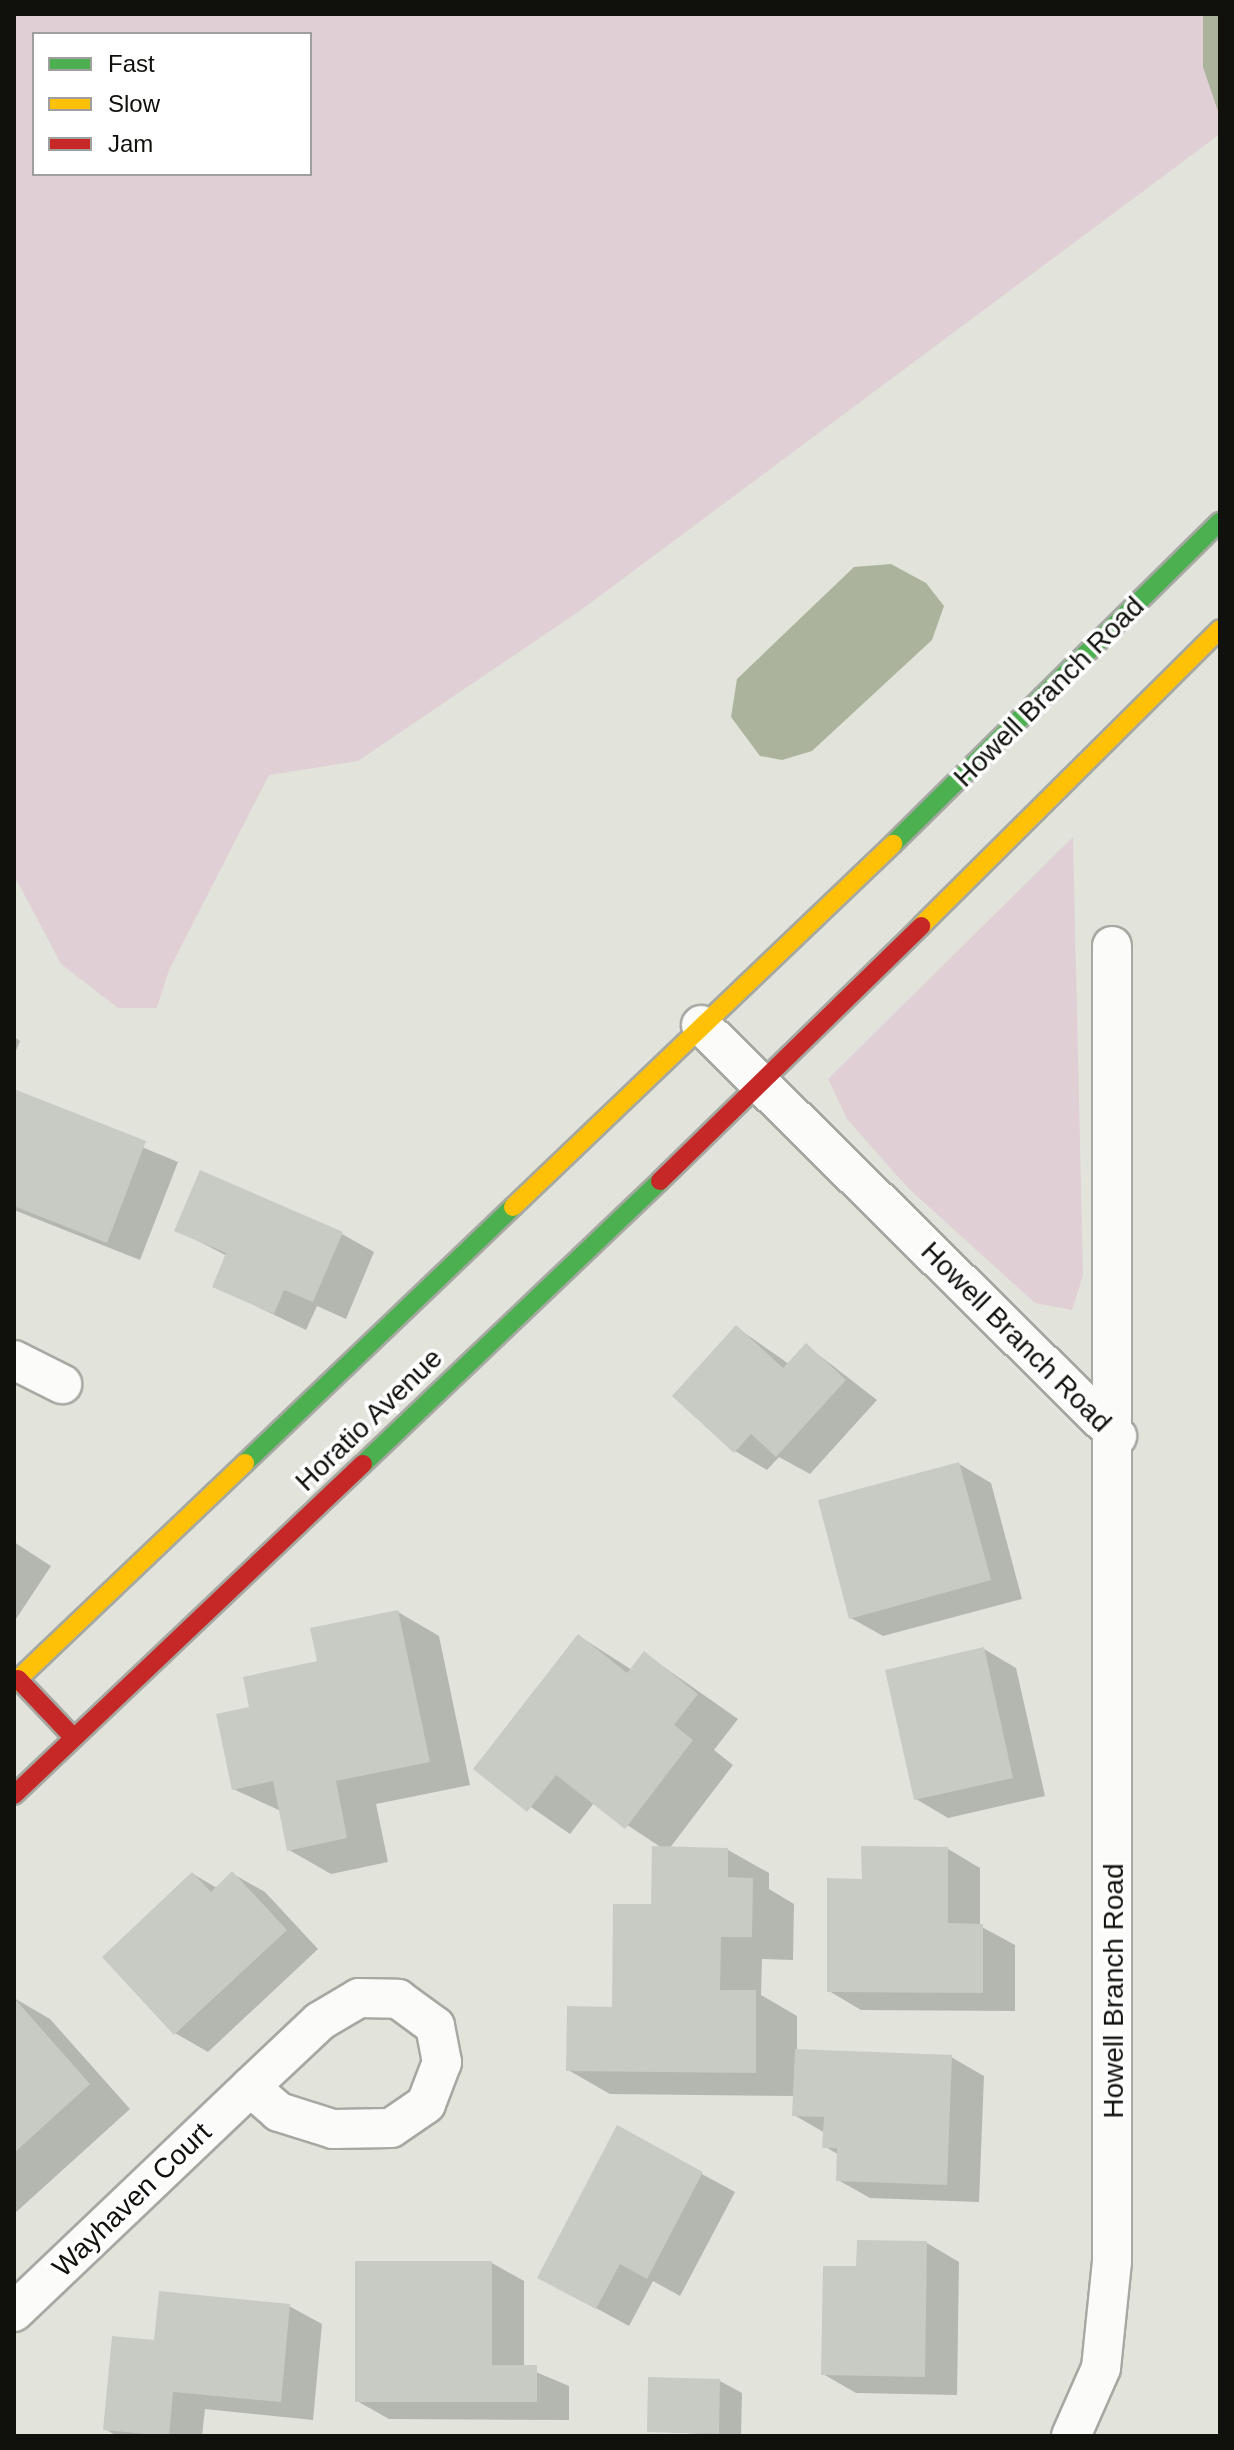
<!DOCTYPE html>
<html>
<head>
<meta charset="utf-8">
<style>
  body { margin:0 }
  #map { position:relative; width:1234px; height:2450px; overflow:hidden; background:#e2e4dc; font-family:Helvetica,sans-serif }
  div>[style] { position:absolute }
  .green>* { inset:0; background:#e0cfd4 }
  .water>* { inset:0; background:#abb39c }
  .shadow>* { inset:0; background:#0003 }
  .building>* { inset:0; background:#c8cac4 }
  .roads { filter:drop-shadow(2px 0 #a6a8a2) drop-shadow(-2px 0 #a6a8a2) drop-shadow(0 2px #a6a8a2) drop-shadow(0 -2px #a6a8a2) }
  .street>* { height:38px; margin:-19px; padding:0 19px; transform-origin:19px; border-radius:19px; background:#fbfbfa }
  .fast>* { height:18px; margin:-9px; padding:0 9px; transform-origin:9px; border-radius:9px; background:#4caf50 }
  .slow>* { height:18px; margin:-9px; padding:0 9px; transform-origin:9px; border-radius:9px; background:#ffc107 }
  .jam>* { height:18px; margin:-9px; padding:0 9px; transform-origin:9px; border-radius:9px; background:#c62828 }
  span { translate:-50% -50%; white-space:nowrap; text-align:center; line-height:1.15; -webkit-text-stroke:7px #fff; paint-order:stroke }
  .street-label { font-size:28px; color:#10110c }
  .frame { position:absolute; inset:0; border:16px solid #10110c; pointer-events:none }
  .legend { position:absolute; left:32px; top:32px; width:280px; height:144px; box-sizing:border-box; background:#fff; border:2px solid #9fa09e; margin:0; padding:10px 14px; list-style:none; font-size:24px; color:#10110c }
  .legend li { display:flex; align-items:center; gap:16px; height:40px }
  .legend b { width:40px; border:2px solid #9fa09e }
</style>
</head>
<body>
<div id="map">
  <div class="green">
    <div style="clip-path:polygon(evenodd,14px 14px,1219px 14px,1220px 134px,581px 610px,358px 761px,269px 775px,169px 970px,157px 1008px,118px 1008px,61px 964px,14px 875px,14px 14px,34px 34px,310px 34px,310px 174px,34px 174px,34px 34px)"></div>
    <div style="clip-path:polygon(1073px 837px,1083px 1275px,1072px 1310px,1035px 1303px,908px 1188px,847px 1119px,828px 1079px)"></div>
  </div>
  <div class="water">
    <div style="clip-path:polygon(1203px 14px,1220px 14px,1220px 117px,1203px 67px)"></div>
    <div style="clip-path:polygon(891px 564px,926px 583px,944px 606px,932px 640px,812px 751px,782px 760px,760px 756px,731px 717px,737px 679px,854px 567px)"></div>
  </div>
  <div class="shadow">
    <div style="clip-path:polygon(14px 1037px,20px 1041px,14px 1056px)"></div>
    <div style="clip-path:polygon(14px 1094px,178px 1162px,140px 1260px,14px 1210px)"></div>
    <div style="clip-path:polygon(177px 1230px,342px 1234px,374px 1252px,346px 1319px,317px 1306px,306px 1330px,214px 1286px,227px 1256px)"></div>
    <div style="clip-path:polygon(736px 1327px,789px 1364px,806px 1345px,877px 1400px,810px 1474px,779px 1457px,767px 1470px,735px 1451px)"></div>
    <div style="clip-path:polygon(959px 1464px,991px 1483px,1022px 1599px,883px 1636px,851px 1618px)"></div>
    <div style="clip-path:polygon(14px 1542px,51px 1566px,14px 1622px)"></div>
    <div style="clip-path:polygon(398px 1612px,439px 1636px,470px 1785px,376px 1804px,388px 1862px,331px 1874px,289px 1850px,281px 1811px,233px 1789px,252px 1708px)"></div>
    <div style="clip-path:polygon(579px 1636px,632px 1670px,644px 1653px,738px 1719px,714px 1750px,733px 1765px,669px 1849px,728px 1850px,769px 1873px,769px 1889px,794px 1904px,793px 1960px,762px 1959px,761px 1995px,797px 2016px,797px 2051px,951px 2057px,984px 2076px,979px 2202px,870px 2198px,838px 2180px,839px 2155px,824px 2146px,825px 2133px,794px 2115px,795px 2096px,610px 2094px,568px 2070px,614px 2009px,653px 1906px,662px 1848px,594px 1803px,570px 1834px,476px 1769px)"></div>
    <div style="clip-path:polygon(984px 1649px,1016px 1668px,1045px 1796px,948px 1818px,916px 1799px)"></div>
    <div style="clip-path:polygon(948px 1849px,980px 1868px,980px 1926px,1015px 1945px,1015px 2011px,861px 2010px,829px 1991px,864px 1881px)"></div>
    <div style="clip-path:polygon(193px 1874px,217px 1888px,233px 1874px,265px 1892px,318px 1949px,208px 2052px,175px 2033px)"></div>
    <div style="clip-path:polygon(14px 1998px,50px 2019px,130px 2109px,14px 2214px)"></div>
    <div style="clip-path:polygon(617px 2128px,735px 2192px,680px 2296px,653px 2281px,629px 2326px,572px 2295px)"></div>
    <div style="clip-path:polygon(927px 2243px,959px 2262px,957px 2395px,856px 2393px,823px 2374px,858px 2268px)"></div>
    <div style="clip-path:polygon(492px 2263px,524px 2281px,524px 2367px,569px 2386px,569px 2420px,389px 2419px,357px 2401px)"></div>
    <div style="clip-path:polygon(289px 2306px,322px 2324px,313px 2420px,205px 2409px,202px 2436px,117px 2436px,105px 2429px,156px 2342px)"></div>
    <div style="clip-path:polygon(720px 2381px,742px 2393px,741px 2436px,649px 2431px)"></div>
  </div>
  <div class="building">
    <div style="clip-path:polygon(14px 1089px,146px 1141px,107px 1243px,14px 1206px)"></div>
    <div style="clip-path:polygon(200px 1170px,343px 1232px,313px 1302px,284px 1290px,274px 1314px,212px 1287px,226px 1253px,174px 1231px)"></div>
    <div style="clip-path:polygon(736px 1325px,783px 1368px,806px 1343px,846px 1380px,776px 1457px,751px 1434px,734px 1453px,672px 1396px)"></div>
    <div style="clip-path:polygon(959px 1462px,991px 1580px,849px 1619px,818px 1500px)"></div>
    <div style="clip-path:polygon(398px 1610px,430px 1762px,336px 1781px,347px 1838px,287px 1851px,273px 1781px,232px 1790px,216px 1714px,249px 1707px,243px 1677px,317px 1661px,310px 1628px)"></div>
    <div style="clip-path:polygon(578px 1634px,627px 1673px,644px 1651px,698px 1694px,674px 1725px,693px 1740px,625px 1829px,556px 1775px,527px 1812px,473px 1769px)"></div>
    <div style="clip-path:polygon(984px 1647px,1013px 1778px,914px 1800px,885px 1670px)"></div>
    <div style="clip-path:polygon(652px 1846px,728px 1848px,728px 1877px,753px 1878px,752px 1937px,721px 1937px,720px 1990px,756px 1990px,756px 2073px,566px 2071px,567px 2006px,612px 2007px,613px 1904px,651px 1904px)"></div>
    <div style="clip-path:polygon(861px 1846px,948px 1847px,948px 1923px,983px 1924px,983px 1993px,827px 1992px,827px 1878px,862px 1879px)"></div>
    <div style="clip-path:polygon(232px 1871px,287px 1930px,174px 2035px,102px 1957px,192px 1872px,211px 1892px)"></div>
    <div style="clip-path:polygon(14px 1998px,90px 2084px,14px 2153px)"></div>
    <div style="clip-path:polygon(795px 2049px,952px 2055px,947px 2185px,836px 2181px,837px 2148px,822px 2148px,824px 2117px,792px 2116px)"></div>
    <div style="clip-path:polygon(617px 2125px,703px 2172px,647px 2279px,620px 2264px,596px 2309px,537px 2278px)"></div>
    <div style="clip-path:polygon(857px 2240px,927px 2241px,925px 2377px,821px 2375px,823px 2266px,856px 2266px)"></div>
    <div style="clip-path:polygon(355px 2261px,492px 2261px,492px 2365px,537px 2365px,537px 2402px,355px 2402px)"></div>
    <div style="clip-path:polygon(159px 2291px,290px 2304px,281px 2402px,173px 2392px,169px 2436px,103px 2430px,112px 2336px,154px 2340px)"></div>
    <div style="clip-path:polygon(648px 2377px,720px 2379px,719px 2434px,647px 2432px)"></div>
  </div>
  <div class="roads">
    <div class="street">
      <div style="left:701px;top:1025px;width:585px;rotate:44.65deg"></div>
      <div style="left:14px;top:1360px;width:54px;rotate:26.6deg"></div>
      <div style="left:14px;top:2312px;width:326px;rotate:-43.6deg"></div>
      <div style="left:250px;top:2087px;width:96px;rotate:-43.3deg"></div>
      <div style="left:320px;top:2021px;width:45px;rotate:-30.5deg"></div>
      <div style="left:359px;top:1998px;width:39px;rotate:1deg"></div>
      <div style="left:398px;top:1999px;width:46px;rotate:36.1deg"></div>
      <div style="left:435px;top:2026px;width:37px;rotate:79deg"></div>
      <div style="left:442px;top:2062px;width:45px;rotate:110.9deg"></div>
      <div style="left:426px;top:2104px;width:42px;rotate:145.6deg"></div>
      <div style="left:391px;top:2128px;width:58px;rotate:179deg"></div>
      <div style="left:333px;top:2129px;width:57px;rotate:-162.5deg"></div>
      <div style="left:279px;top:2112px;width:38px;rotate:-139deg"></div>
      <div style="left:1071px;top:2436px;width:74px;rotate:-66.2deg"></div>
      <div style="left:1101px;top:2368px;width:107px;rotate:-84.1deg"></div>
      <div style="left:1112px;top:2262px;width:1316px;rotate:-90deg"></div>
    </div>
    <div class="fast">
      <div style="left:893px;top:844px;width:459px;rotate:-44.6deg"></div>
      <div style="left:245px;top:1463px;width:371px;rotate:-43.7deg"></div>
      <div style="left:363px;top:1464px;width:410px;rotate:-43.6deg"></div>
    </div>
    <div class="slow">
      <div style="left:921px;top:926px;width:421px;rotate:-44.8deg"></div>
      <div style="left:513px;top:1207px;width:526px;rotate:-43.69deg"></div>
      <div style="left:14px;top:1683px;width:319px;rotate:-43.6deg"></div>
    </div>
    <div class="jam">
      <div style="left:660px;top:1181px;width:365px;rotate:-44.3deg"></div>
      <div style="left:18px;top:1679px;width:81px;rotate:46.5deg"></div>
      <div style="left:14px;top:1795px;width:481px;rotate:-43.5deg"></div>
    </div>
  </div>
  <div class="street-label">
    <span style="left:1049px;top:692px;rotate:-45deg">Howell Branch Road</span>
    <span style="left:1016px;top:1337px;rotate:45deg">Howell Branch Road</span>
    <span style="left:369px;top:1420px;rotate:-44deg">Horatio Avenue</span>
    <span style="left:1114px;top:1991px;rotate:-90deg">Howell Branch Road</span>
    <span style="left:132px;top:2200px;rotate:-44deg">Wayhaven Court</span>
  </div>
  <div class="frame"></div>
  <ul class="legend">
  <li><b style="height:10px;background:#4caf50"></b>Fast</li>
  <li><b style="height:10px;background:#ffc107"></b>Slow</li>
  <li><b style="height:10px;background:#c62828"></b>Jam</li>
  </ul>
</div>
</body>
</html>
